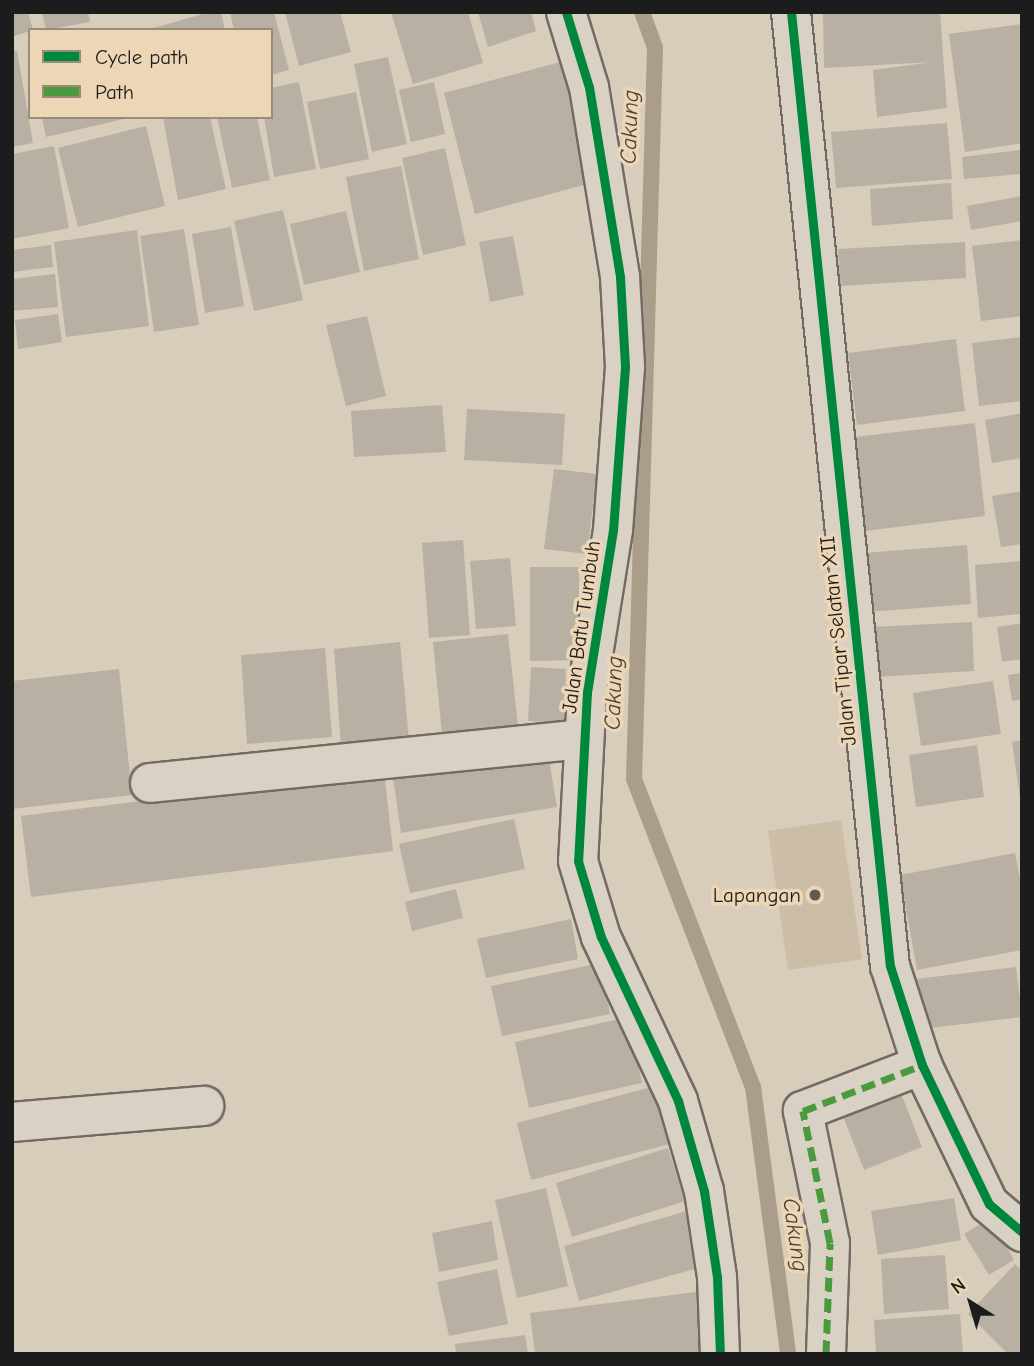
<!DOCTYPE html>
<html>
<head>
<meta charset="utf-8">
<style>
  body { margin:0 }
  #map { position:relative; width:1034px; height:1366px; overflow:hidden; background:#d8ccbb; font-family:"Comic Neue",sans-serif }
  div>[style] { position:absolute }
  .green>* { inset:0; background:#ccbda7 }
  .stream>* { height:16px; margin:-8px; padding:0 8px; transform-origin:8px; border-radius:8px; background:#aa9e8b }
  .building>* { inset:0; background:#b9b0a4 }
  .roads { filter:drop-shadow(2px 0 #716b64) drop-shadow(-2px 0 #716b64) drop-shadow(0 2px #716b64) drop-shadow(0 -2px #716b64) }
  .minor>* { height:38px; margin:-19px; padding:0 19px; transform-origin:19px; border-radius:19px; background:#dad1c5 }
  .quiet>* { height:7px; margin-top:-3.5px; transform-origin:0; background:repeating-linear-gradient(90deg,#4c9a3e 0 14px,transparent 0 21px) }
  .cycleway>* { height:9px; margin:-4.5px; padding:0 4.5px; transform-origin:4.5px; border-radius:4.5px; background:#00873e }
  .dots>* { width:19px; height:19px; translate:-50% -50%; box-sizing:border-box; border:4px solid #ecd6b5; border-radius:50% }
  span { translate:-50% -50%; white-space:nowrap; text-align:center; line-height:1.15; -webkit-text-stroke:7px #ecd6b5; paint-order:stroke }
  .street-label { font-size:21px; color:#1c1c1c }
  .poi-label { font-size:21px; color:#1c1c1c }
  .right { translate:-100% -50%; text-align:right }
  .water-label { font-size:23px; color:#47423c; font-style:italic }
  .frame { position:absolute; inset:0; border:14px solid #1c1c1c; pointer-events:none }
  .legend { position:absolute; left:28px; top:28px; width:245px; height:91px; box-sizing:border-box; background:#ecd6b5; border:2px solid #998c78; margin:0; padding:9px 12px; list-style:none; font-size:21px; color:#1c1c1c }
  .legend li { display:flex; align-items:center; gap:14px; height:35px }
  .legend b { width:35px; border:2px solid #998c78 }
  .north { position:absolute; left:936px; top:1268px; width:70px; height:70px; -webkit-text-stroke:5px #ecd6b5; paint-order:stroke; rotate:323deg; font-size:19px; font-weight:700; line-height:28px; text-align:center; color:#1c1c1c }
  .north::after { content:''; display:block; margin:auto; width:24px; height:32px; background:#1c1c1c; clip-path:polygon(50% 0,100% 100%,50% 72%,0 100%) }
</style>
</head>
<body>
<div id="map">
  <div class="green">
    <div style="clip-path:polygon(841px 820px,862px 959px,788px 970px,768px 831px)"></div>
  </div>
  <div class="stream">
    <div style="left:642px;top:12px;width:37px;rotate:70deg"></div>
    <div style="left:655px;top:47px;width:732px;rotate:91.64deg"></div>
    <div style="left:634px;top:779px;width:330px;rotate:68.9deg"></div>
    <div style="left:753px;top:1087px;width:269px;rotate:82.5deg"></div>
  </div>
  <div class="building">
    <div style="clip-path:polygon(12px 12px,28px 12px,33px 30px,12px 37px)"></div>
    <div style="clip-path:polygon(42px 12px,88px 12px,90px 22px,46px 30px)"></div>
    <div style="clip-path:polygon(210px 12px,221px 12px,225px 30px,146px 30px)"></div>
    <div style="clip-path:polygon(230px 12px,274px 12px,289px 70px,271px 75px,271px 30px,234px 30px)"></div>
    <div style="clip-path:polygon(285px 12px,340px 12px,351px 52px,299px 66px)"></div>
    <div style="clip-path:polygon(391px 12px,468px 12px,483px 63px,413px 84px)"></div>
    <div style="clip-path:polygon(478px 12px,531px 12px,536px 31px,488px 47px)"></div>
    <div style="clip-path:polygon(940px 12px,947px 108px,877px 117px,873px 70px,933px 62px,824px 68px,823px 13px)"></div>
    <div style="clip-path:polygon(1022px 24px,1022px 143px,965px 152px,949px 34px)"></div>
    <div style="clip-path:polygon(12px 51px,17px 51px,33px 143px,12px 147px)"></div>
    <div style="clip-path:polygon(388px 57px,407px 144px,372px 152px,354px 64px)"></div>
    <div style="clip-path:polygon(568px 60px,599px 181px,475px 214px,444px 93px)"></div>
    <div style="clip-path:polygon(299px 82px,316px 169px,274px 177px,264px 117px,271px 117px,271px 88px)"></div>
    <div style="clip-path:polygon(434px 82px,445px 134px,411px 142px,399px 90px)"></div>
    <div style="clip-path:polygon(356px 92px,369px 159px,320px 169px,307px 102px)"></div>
    <div style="clip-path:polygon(42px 117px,128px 117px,128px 118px,46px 137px)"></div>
    <div style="clip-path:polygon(163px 117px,210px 117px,226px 189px,178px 200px)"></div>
    <div style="clip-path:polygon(217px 117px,257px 117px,270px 180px,232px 188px)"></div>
    <div style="clip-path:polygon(947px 123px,952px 179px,836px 188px,831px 132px)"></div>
    <div style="clip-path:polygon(146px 126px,165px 206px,78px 227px,58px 148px)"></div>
    <div style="clip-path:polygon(54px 146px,69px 228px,12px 239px,12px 154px)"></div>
    <div style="clip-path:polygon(445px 148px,466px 245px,423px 255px,402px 158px)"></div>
    <div style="clip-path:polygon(1020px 150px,1021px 174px,964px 179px,962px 157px)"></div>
    <div style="clip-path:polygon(401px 166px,419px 259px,364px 271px,346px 177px)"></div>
    <div style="clip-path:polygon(951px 183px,953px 219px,872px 226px,870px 189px)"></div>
    <div style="clip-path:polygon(1022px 196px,1022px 221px,971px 230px,967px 206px)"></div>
    <div style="clip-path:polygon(283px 210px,303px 300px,254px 311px,234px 221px)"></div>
    <div style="clip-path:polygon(346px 211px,360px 272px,304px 285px,290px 224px)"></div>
    <div style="clip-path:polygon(231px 227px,244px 306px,205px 313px,192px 234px)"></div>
    <div style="clip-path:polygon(184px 229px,199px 325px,154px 332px,140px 236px)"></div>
    <div style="clip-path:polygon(137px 230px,149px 326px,66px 337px,54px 242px)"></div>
    <div style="clip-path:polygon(513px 236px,524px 295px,490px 302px,479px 242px)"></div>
    <div style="clip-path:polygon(1022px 240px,1022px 316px,981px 321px,972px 246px)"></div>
    <div style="clip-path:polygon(965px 242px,966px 278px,840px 286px,838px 249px)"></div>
    <div style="clip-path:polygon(51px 245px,53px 267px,12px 272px,12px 250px)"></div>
    <div style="clip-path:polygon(55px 274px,58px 307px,12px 311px,12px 279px)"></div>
    <div style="clip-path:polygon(58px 314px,62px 342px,18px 349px,15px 320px)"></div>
    <div style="clip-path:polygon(367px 316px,386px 396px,346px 406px,326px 325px)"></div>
    <div style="clip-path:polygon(1022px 337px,1022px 401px,979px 406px,972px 343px)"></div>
    <div style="clip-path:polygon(956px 339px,965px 411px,857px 425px,848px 353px)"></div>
    <div style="clip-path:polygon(442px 405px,446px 452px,354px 457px,351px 411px)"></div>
    <div style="clip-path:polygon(467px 409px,565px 414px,562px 465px,464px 460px)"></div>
    <div style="clip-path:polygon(1022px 413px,1022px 458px,992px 463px,985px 420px)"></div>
    <div style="clip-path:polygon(975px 423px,985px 516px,865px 531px,854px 437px)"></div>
    <div style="clip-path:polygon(554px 469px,597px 474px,587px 554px,544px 549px)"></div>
    <div style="clip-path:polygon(1022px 491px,1022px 544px,1001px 547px,992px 496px)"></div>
    <div style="clip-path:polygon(463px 540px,470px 635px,429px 638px,422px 543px)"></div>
    <div style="clip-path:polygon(967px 545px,971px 604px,867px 612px,863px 553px)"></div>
    <div style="clip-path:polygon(510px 558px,516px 626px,476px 629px,470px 561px)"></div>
    <div style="clip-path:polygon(1022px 561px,1022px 614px,978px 618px,975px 565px)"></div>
    <div style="clip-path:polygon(530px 567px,579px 567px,579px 660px,530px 661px)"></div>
    <div style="clip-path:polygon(972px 622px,974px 671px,874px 677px,872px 627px)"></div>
    <div style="clip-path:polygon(1022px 623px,1022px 659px,1002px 662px,997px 627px)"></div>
    <div style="clip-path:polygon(508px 634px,518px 726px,442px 734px,433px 642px)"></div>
    <div style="clip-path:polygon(400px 642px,409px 740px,341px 746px,334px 649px)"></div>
    <div style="clip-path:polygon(325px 648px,332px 737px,247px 744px,241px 655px)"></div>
    <div style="clip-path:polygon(531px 667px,566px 669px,564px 723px,528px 721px)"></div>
    <div style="clip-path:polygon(119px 669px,132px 795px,12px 809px,12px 681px)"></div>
    <div style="clip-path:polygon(1022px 673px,1022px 699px,1012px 701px,1008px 675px)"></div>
    <div style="clip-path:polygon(993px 681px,1001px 734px,921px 746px,913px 693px)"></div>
    <div style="clip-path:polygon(1022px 740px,1022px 797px,1020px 797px,1012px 742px)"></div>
    <div style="clip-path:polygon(977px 745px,984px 797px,916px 807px,909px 755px)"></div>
    <div style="clip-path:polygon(548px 754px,557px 807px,401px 833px,393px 778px)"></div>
    <div style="clip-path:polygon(384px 771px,393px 851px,31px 897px,21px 816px)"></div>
    <div style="clip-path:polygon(514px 819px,525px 869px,410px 893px,399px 844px)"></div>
    <div style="clip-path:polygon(1015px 853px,1022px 890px,1022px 950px,917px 970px,900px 875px)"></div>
    <div style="clip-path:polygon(456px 889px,463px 918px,412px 931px,405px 902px)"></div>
    <div style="clip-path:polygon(571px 919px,578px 959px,486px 978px,477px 939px)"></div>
    <div style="clip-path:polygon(600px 963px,610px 1014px,502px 1036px,491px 986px)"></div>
    <div style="clip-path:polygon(1016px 967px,1022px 1017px,922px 1029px,916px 979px)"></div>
    <div style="clip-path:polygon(628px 1017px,642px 1083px,529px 1108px,515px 1042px)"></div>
    <div style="clip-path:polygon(659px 1085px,674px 1143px,531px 1180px,517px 1123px)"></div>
    <div style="clip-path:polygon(901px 1093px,922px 1147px,864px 1170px,843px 1116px)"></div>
    <div style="clip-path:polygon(668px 1148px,685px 1201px,572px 1237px,556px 1183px)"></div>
    <div style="clip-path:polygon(546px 1188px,568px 1286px,517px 1298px,495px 1200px)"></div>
    <div style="clip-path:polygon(954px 1198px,961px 1240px,878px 1255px,871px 1211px)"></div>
    <div style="clip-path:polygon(687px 1211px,702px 1267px,579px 1301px,564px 1246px)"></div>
    <div style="clip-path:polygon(990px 1218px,1014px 1260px,989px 1275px,964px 1234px)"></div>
    <div style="clip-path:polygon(492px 1221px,498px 1260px,439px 1272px,432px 1233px)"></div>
    <div style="clip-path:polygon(945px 1255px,949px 1309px,884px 1314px,881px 1259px)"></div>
    <div style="clip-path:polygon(1015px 1264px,1022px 1271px,1022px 1354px,1008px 1354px,968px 1314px)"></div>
    <div style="clip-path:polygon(497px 1269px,508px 1324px,449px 1336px,437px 1282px)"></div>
    <div style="clip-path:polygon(696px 1292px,705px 1354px,535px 1354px,530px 1313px)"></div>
    <div style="clip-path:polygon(960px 1314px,963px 1354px,876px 1354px,874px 1320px)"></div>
    <div style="clip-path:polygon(525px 1335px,528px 1354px,456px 1354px,455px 1344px)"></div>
  </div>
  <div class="roads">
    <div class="minor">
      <div style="left:566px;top:12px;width:78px;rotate:73deg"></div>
      <div style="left:589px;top:87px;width:193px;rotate:80.7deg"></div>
      <div style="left:620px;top:277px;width:90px;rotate:86.8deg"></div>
      <div style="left:625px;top:367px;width:163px;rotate:94.2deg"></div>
      <div style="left:613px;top:530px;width:164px;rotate:99.1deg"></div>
      <div style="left:587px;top:692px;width:169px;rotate:93deg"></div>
      <div style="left:578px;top:861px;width:79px;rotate:73.2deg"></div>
      <div style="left:601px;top:937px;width:181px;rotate:64.8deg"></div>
      <div style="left:678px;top:1101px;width:94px;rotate:73.9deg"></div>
      <div style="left:704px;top:1191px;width:87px;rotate:81.4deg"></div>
      <div style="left:717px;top:1277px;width:77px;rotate:87.8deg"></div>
      <div style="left:791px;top:12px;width:959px;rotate:84.08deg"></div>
      <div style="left:890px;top:966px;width:104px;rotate:72.1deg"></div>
      <div style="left:922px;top:1065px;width:154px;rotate:64.3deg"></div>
      <div style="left:989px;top:1204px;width:43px;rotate:40.3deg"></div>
      <div style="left:150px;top:783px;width:435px;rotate:-5.8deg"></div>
      <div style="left:12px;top:1122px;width:193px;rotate:-4.8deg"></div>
      <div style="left:826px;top:1354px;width:111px;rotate:-87.9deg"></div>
      <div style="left:830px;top:1243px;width:135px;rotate:-101.6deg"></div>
      <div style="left:803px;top:1111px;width:128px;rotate:-21.1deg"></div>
    </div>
  </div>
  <div class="quiet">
    <div style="left:826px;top:1354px;width:111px;rotate:-87.9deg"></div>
    <div style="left:830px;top:1243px;width:135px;rotate:-101.6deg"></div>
    <div style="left:803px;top:1111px;width:128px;rotate:-21.1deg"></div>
  </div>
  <div class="cycleway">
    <div style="left:566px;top:12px;width:78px;rotate:73deg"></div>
    <div style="left:589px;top:87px;width:193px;rotate:80.7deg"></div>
    <div style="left:620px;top:277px;width:90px;rotate:86.8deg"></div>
    <div style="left:625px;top:367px;width:163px;rotate:94.2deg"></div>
    <div style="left:613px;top:530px;width:164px;rotate:99.1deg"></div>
    <div style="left:587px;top:692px;width:169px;rotate:93deg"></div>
    <div style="left:578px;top:861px;width:79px;rotate:73.2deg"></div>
    <div style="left:601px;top:937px;width:181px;rotate:64.8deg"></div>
    <div style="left:678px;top:1101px;width:94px;rotate:73.9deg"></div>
    <div style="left:704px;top:1191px;width:87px;rotate:81.4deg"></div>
    <div style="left:717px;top:1277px;width:77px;rotate:87.8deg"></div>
    <div style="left:791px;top:12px;width:959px;rotate:84.08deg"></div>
    <div style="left:890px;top:966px;width:104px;rotate:72.1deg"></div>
    <div style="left:922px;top:1065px;width:154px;rotate:64.3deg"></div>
    <div style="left:989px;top:1204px;width:43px;rotate:40.3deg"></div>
  </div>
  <div class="dots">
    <div style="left:815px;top:895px;background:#5e5a54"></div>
  </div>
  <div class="street-label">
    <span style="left:581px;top:627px;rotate:-82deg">Jalan Batu Tumbuh</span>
    <span style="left:838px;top:641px;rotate:-96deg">Jalan Tipar Selatan XII</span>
  </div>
  <div class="poi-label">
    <span class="right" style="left:801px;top:895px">Lapangan</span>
  </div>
  <div class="water-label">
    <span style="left:630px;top:127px;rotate:-88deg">Cakung</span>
    <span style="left:614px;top:693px;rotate:-88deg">Cakung</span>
    <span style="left:795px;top:1235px;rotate:82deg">Cakung</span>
  </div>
  <div class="frame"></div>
  <ul class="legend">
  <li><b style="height:9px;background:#00873e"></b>Cycle path</li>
  <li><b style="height:9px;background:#4c9a3e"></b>Path</li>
  </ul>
  <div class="north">N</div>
</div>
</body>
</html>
